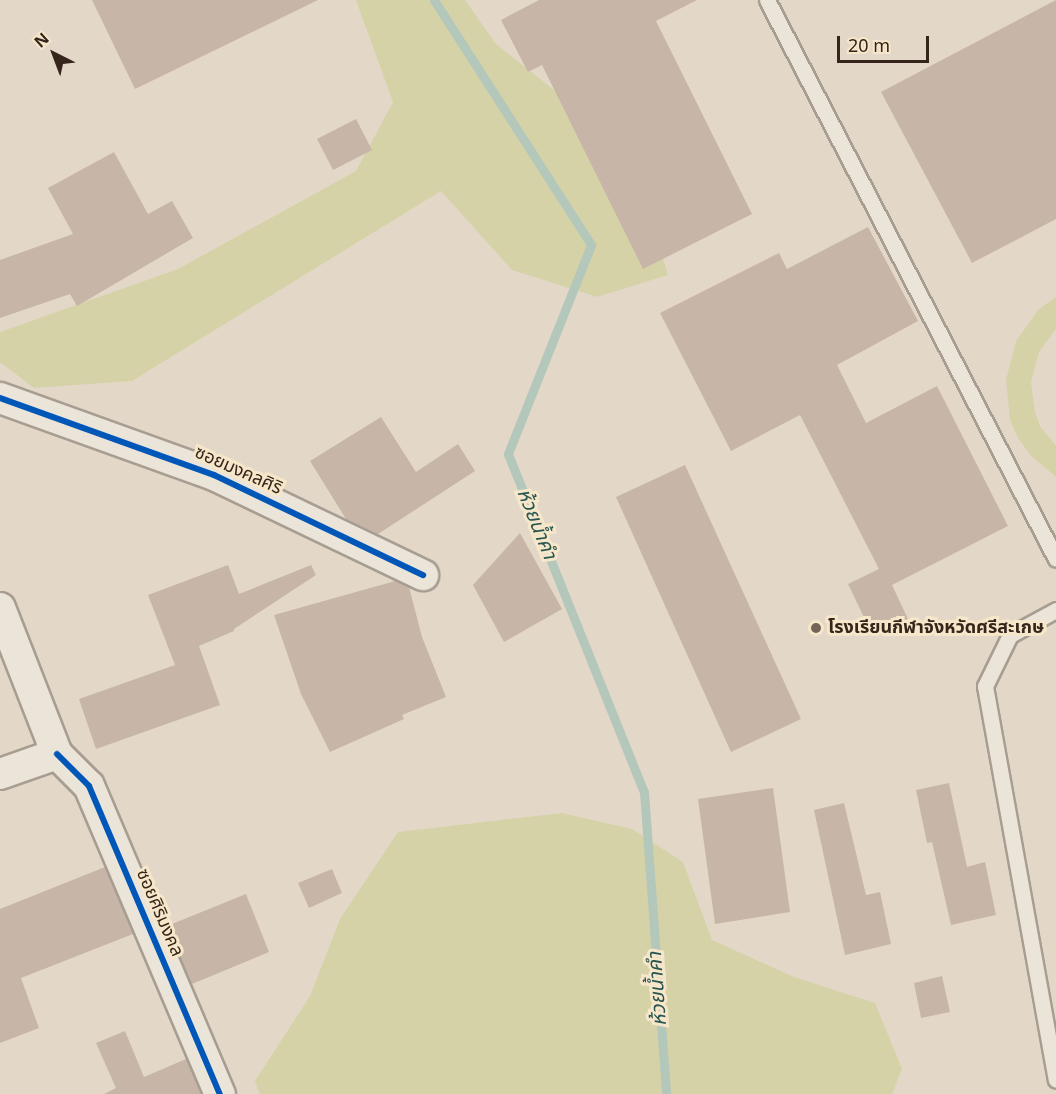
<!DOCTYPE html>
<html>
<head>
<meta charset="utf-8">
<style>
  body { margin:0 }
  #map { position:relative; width:1056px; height:1094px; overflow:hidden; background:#e3d8c7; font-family:Georgia,"Noto Sans Thai",serif }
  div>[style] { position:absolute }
  .green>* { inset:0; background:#d6d2a8 }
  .stream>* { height:9px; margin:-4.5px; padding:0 4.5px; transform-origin:4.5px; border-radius:4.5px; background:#b3c7ba }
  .building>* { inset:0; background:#c7b5a8 }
  .roads { filter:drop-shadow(2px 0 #a89d91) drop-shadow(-2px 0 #a89d91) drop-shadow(0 2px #a89d91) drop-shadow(0 -2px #a89d91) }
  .service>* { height:15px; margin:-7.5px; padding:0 7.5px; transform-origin:7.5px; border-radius:7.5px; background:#ebe4d9 }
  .minor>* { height:30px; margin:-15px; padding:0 15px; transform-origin:15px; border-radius:15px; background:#ebe4d9 }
  .cycleway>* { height:6px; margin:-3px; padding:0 3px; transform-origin:3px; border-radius:3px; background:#0057b8 }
  .dots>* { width:16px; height:16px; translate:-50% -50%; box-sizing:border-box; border:3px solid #f7e7ca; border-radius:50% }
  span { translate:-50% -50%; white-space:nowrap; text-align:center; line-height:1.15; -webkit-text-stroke:6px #f7e7ca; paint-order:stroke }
  .street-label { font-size:18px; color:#35251a }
  .poi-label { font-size:18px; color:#35251a; font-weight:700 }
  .left { translate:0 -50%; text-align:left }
  .water-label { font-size:20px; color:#285650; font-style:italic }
  .north { position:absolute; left:24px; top:24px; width:60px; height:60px; -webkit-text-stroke:4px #f7e7ca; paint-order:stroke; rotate:318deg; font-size:16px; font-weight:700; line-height:24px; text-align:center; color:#35251a }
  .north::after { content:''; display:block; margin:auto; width:21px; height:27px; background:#35251a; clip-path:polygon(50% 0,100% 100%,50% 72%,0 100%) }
  .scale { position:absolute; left:837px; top:36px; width:92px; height:27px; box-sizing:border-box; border:3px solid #35251a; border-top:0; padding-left:8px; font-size:18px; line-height:21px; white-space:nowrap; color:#35251a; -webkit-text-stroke:4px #f7e7ca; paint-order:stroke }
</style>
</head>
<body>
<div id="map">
  <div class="green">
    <div style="clip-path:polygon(356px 0,465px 0,496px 44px,631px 151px,668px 275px,597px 297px,512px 270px,441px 191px,132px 381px,34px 388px,0 362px,0 332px,178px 269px,356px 171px,393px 102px)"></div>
    <div style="clip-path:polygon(1056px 297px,1056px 329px,1039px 352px,1031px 382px,1035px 412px,1040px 426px,1056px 446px,1056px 477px,1031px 456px,1018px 438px,1010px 420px,1006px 380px,1016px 341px,1039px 309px)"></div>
    <div style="clip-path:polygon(562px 813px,632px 829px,683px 862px,712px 940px,794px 977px,875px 1003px,902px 1069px,892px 1094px,260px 1094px,255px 1081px,310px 996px,340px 919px,398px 832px)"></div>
  </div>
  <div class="stream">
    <div style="left:434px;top:0;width:291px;rotate:57.3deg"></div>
    <div style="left:591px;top:245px;width:225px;rotate:111.7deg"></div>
    <div style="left:508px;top:454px;width:364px;rotate:68.1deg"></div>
    <div style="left:644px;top:792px;width:303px;rotate:85.8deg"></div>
  </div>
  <div class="building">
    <div style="clip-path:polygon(92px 0,318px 0,135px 89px)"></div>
    <div style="clip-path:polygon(539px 0,697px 0,656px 21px,752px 214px,643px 269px,542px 65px,528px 72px,501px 20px)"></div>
    <div style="clip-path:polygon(1056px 0,1056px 219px,972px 263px,881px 92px)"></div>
    <div style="clip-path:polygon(356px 119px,372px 150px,333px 170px,317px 139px)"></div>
    <div style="clip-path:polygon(114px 152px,148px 214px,172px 201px,193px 238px,77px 306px,70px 294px,0 318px,0 260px,73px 234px,48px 188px)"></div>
    <div style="clip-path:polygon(868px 227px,918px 321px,837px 365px,866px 423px,937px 386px,1008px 526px,892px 585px,908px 619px,873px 636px,848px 584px,879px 569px,800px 415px,731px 451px,660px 313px,779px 253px,787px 269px)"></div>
    <div style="clip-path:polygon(381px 417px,416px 472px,458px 444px,475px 471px,378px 534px,346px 519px,310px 461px)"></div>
    <div style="clip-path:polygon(685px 465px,801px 719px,731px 752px,616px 497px)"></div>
    <div style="clip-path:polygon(520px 533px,562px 609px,504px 642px,473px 585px)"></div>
    <div style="clip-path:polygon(228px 565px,239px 594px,311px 565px,316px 575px,234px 629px,234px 631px,199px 646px,220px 705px,96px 749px,79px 699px,175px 665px,148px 595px)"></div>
    <div style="clip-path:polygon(395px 581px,409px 587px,422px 637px,446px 697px,402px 715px,404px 719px,330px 752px,301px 694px,274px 615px)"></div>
    <div style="clip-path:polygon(949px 783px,967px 867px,985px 862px,996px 915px,951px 925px,932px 842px,927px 843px,916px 790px)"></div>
    <div style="clip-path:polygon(773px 788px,790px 912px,715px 924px,698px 799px)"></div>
    <div style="clip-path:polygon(844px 803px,866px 895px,880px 892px,891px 944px,845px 955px,814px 810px)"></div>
    <div style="clip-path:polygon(105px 867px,133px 934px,21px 978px,39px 1028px,0 1043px,0 909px)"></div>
    <div style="clip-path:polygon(332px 869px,342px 893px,309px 908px,298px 883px)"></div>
    <div style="clip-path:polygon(246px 894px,269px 952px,192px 984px,167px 926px)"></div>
    <div style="clip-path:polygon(942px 976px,950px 1012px,921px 1018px,914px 983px)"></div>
    <div style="clip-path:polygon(125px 1031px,144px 1077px,186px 1059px,201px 1094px,104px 1094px,116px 1088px,96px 1043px)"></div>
  </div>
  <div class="roads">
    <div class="service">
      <div style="left:767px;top:0;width:629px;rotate:62.66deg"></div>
      <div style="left:1056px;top:610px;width:52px;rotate:151.5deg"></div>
      <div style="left:1010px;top:635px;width:57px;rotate:116.1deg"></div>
      <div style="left:985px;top:686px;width:400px;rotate:79.8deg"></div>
    </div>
    <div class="minor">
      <div style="left:0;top:398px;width:227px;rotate:19.8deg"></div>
      <div style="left:214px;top:475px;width:232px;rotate:25.6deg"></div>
      <div style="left:0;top:608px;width:157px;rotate:68.7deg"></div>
      <div style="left:57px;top:754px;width:60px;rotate:160.7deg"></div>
      <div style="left:57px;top:754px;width:45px;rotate:45deg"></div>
      <div style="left:89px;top:786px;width:335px;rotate:67deg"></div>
    </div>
  </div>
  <div class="cycleway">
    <div style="left:0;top:398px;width:227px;rotate:19.8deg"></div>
    <div style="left:214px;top:475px;width:232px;rotate:25.6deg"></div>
    <div style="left:57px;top:754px;width:45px;rotate:45deg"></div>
    <div style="left:89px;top:786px;width:335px;rotate:67deg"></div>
  </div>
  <div class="dots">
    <div style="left:816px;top:628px;background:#726457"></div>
  </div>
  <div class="street-label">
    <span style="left:238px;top:471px;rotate:24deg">ซอยมงคลศิริ</span>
    <span style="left:159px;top:913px;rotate:67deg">ซอยศิริมงคล</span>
  </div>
  <div class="poi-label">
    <span class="left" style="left:828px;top:628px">โรงเรียนกีฬาจังหวัดศรีสะเกษ</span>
  </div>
  <div class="water-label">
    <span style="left:536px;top:524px;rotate:68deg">ห้วยน้ำคำ</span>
    <span style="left:658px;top:989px;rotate:-94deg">ห้วยน้ำคำ</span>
  </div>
  <div class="north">N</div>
  <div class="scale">20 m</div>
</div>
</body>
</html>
